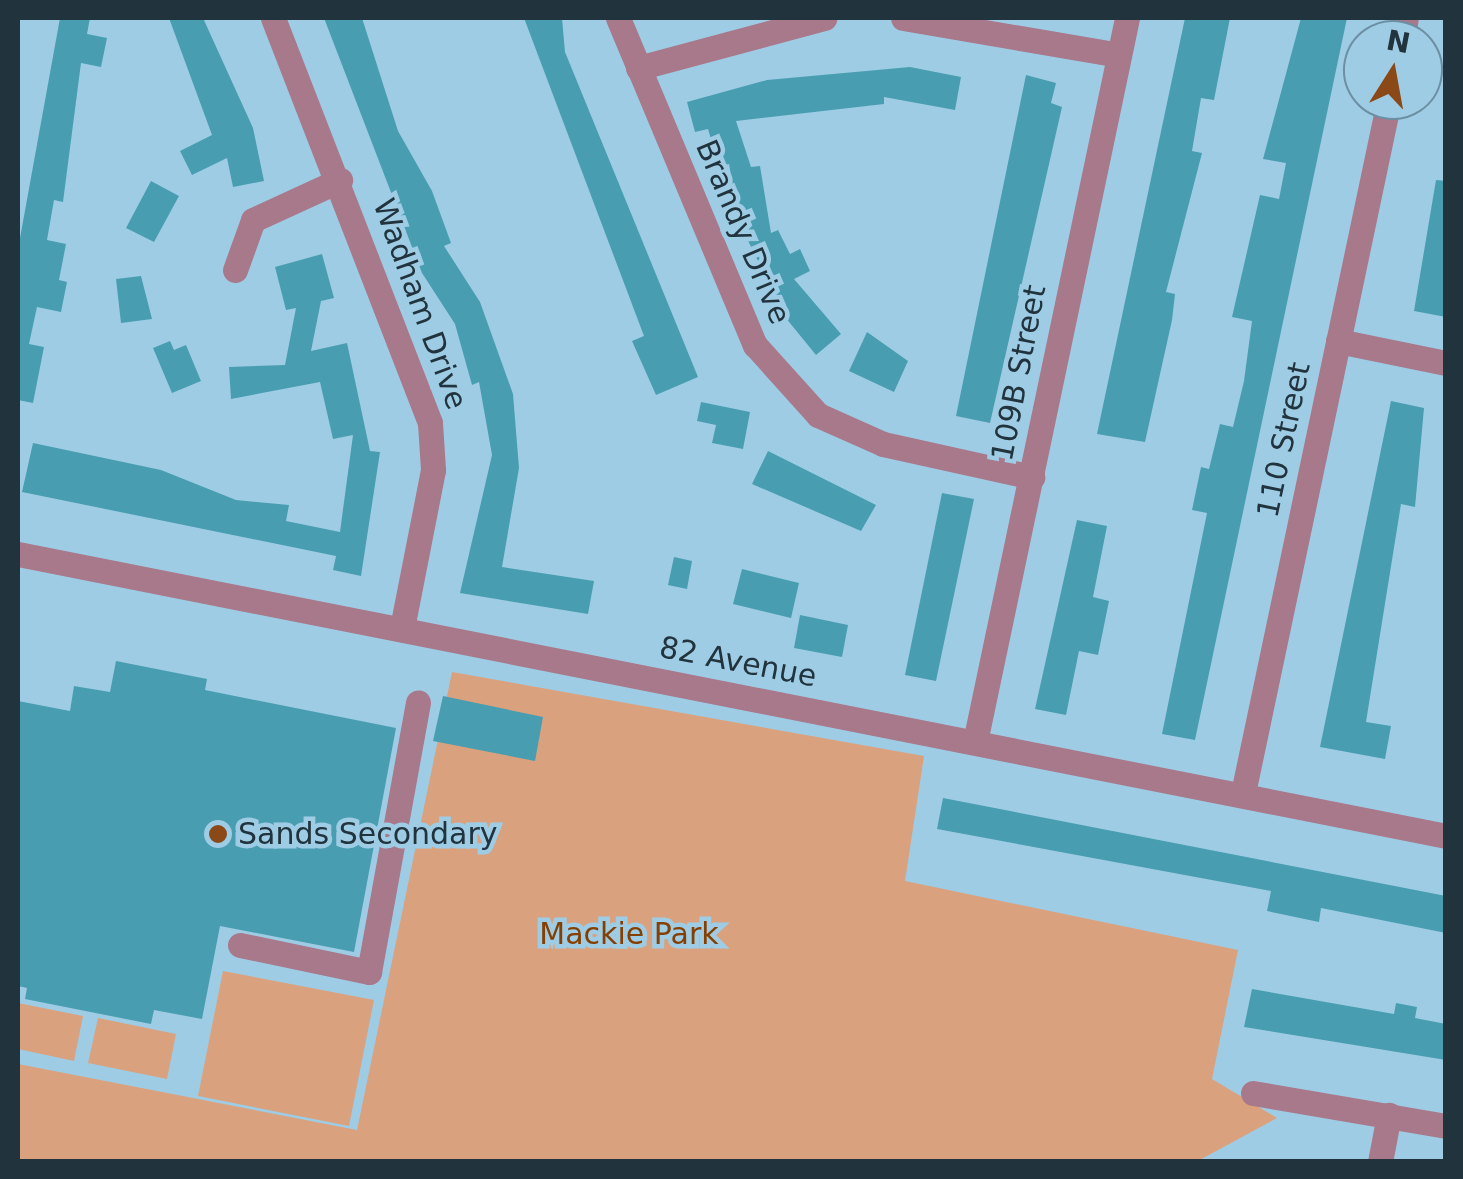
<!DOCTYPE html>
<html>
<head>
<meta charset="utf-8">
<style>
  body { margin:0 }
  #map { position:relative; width:1463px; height:1179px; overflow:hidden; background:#9fcce5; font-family:"DejaVu Sans",sans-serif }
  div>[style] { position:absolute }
  .green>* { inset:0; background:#daa17e }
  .building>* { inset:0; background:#489eb0 }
  .minor>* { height:25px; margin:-12.5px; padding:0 12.5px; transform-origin:12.5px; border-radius:12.5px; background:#a8788b }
  .dots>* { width:28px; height:28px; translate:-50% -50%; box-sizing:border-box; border:5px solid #9fcce5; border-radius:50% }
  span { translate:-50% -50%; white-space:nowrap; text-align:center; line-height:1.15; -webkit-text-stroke:9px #9fcce5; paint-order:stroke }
  .street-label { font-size:30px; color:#21333d }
  .poi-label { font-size:30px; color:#21333d }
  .left { translate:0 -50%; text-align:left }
  .park-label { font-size:30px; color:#853f00 }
  .frame { position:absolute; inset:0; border:20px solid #21333d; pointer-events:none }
  .north { position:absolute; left:1343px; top:20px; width:100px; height:100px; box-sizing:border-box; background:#9fcce5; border:2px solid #6d8fa2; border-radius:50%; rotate:11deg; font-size:28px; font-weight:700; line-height:40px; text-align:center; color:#21333d }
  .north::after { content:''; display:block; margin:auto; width:35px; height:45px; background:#8b4917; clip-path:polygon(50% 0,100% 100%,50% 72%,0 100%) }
</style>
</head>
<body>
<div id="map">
  <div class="green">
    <div style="clip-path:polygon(452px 672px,924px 756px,905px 881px,1238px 950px,1212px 1079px,1277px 1118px,1196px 1162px,18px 1162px,18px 1064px,357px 1130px)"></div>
    <div style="clip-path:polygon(223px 971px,374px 1000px,349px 1126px,198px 1096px)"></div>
    <div style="clip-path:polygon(18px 1003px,83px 1016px,74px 1061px,18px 1049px)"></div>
    <div style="clip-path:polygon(98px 1018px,176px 1034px,167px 1079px,88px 1063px)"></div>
  </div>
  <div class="building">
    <div style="clip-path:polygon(60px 18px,90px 18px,87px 34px,107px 38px,101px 67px,81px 63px,63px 202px,54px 200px,47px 240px,66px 244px,59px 280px,67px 282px,61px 312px,37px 307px,29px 344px,44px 347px,33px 403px,18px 400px,18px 249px)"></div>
    <div style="clip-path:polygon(169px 18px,203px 18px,253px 128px,264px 181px,233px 187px,227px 158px,192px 175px,180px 151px,212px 135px)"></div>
    <div style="clip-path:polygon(324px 18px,362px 18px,398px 131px,432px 191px,451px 243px,444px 246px,480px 302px,513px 394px,519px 468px,502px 567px,594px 581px,588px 614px,460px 593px,492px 455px,479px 382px,472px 385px,455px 324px,422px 273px)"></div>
    <div style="clip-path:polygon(524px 18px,562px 18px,565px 52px,698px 377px,656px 395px,632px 341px,644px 336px)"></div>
    <div style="clip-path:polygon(1185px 18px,1230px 18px,1214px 100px,1201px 98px,1192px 151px,1202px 153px,1166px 292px,1175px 294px,1172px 320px,1145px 442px,1097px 434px)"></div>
    <div style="clip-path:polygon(1301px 18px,1347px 18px,1195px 740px,1162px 734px,1207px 513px,1192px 510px,1201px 467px,1209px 469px,1220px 424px,1233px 427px,1244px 381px,1252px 321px,1232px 317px,1260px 195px,1279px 199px,1286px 163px,1263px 159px)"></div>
    <div style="clip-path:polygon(910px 67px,961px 77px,955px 110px,884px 97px,884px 104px,736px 121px,751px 167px,760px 166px,771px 233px,778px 230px,790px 254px,800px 249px,810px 271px,794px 279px,841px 334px,816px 355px,785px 317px,740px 224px,729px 164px,719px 167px,708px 129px,695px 132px,687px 102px,767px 80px)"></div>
    <div style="clip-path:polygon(1026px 75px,1056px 83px,1051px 103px,1062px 107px,990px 423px,956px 416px)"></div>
    <div style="clip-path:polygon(1436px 180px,1446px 181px,1446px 317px,1414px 311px)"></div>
    <div style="clip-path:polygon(151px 181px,179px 196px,154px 242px,126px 228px)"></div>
    <div style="clip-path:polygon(322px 254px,334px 298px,321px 301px,311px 351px,347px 343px,370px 451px,380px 452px,361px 576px,333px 570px,336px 556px,22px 492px,33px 443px,161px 470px,236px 500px,289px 505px,286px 521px,340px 532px,353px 435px,333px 439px,320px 382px,231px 399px,229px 367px,285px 365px,296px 308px,286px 310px,275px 267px)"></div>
    <div style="clip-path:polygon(141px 276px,152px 319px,121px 323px,116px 279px)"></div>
    <div style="clip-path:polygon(867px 332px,908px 361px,894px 392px,849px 371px)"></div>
    <div style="clip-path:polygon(170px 341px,174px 350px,186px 345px,201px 381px,172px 393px,153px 348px)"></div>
    <div style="clip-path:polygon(1391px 401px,1424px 408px,1415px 507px,1401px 504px,1366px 722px,1391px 726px,1385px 759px,1320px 747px)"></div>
    <div style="clip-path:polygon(701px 402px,750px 412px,743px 449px,712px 443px,716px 425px,697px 421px)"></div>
    <div style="clip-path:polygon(768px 451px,876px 505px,861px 531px,752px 484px)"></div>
    <div style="clip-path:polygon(942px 493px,974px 499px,936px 681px,905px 675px)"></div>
    <div style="clip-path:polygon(1077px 520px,1107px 526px,1093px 597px,1109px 601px,1098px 655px,1079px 651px,1066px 715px,1035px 709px)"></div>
    <div style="clip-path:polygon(674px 557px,692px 561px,687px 589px,668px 585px)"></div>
    <div style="clip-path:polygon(742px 569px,799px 583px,791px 618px,733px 604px)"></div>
    <div style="clip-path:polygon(800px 615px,848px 625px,842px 657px,794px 648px)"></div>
    <div style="clip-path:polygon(116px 661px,207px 679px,205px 690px,396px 728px,354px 952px,220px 926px,202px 1019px,154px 1010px,151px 1024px,25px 999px,27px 988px,18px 986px,18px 701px,70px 711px,74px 686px,110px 692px)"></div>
    <div style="clip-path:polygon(443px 696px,543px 717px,535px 761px,433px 741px)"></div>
    <div style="clip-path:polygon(943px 798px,1446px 896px,1446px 933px,1321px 908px,1319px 922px,1267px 911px,1271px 891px,937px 829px)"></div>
    <div style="clip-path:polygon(1252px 989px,1394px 1014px,1396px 1003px,1417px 1007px,1415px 1018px,1446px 1024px,1446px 1060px,1244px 1027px)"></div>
  </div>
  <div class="minor">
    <div style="left:273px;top:18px;width:434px;rotate:68.8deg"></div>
    <div style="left:430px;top:423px;width:47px;rotate:86.3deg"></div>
    <div style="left:433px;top:470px;width:161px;rotate:101.1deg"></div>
    <div style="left:618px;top:18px;width:355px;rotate:67.3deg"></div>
    <div style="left:755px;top:345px;width:94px;rotate:48deg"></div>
    <div style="left:818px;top:415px;width:71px;rotate:24deg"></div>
    <div style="left:883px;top:444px;width:153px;rotate:12.5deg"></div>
    <div style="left:903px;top:18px;width:219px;rotate:9.7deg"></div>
    <div style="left:1402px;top:40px;width:22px;rotate:-80deg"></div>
    <div style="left:638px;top:68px;width:193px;rotate:-15deg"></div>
    <div style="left:235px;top:270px;width:53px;rotate:-70.2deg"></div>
    <div style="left:253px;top:220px;width:96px;rotate:-24.7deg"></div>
    <div style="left:1338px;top:341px;width:110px;rotate:11.5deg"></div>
    <div style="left:18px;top:554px;width:1456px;rotate:11.17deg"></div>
    <div style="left:975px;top:742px;width:740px;rotate:-78.14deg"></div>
    <div style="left:1243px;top:793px;width:708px;rotate:-78.1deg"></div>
    <div style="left:240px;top:945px;width:132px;rotate:11.8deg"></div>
    <div style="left:369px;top:972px;width:274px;rotate:-79.7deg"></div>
    <div style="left:1253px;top:1093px;width:196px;rotate:9.7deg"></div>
    <div style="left:1380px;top:1162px;width:48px;rotate:-79.2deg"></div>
  </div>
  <div class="dots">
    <div style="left:218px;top:834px;background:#8b4917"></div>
  </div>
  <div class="street-label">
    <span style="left:743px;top:232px;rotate:67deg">Brandy Drive</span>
    <span style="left:420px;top:304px;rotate:70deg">Wadham Drive</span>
    <span style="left:1019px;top:373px;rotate:-79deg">109B Street</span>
    <span style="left:1284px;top:440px;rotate:-78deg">110 Street</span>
    <span style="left:738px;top:662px;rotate:11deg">82 Avenue</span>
  </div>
  <div class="poi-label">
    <span class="left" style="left:238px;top:834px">Sands Secondary</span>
  </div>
  <div class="park-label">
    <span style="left:629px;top:934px">Mackie Park</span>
  </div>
  <div class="frame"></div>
  <div class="north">N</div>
</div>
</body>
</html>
